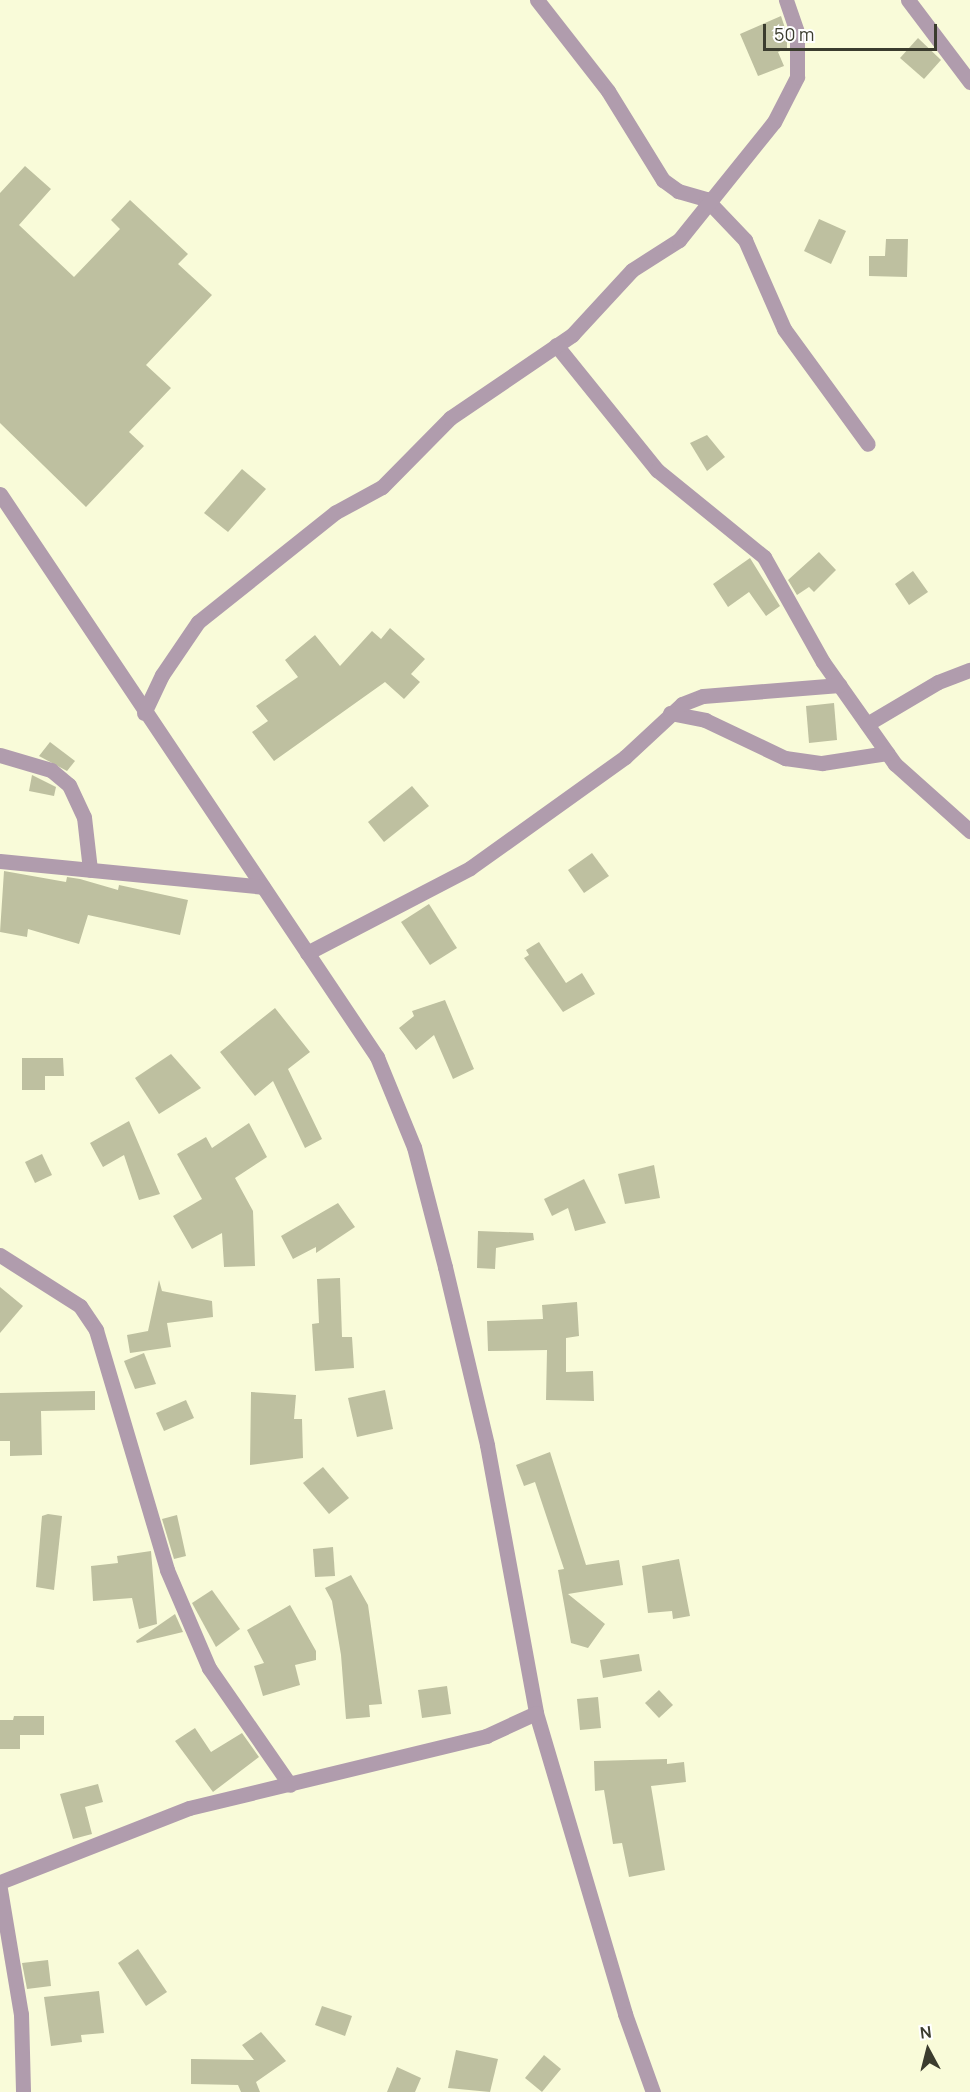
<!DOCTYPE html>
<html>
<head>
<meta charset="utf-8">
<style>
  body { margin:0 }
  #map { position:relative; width:970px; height:2092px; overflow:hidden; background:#f9fbd9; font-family:Manrope,sans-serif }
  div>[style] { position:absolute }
  .building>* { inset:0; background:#bec0a0 }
  .minor>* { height:15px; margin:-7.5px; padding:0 7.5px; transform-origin:7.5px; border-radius:7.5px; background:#b09cad }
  span { translate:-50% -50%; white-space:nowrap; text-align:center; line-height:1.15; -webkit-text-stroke:6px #fff; paint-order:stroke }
  .north { position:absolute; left:898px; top:2020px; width:60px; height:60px; -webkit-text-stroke:4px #fff; paint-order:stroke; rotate:353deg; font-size:16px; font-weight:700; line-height:24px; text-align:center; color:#3b3c2e }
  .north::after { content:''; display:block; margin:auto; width:21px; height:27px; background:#3b3c2e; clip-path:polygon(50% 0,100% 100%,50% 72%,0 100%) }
  .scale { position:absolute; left:763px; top:24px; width:174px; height:27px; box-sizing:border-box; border:3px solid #3b3c2e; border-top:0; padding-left:8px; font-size:18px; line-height:21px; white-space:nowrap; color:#3b3c2e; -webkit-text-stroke:4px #fff; paint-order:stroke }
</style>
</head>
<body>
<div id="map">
  <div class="building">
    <div style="clip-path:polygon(781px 16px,787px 34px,787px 48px,778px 52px,784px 66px,758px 76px,740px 34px)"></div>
    <div style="clip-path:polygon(918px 38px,941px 60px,924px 79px,900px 58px)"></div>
    <div style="clip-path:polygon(25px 166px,51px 189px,19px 225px,74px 277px,120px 229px,111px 220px,130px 200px,188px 254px,178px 264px,212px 295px,146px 365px,171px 388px,129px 432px,144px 446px,86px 507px,0 423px,0 193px)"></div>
    <div style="clip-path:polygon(819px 219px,846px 231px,831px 264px,804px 251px)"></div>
    <div style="clip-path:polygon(886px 239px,908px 239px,907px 277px,869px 276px,869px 256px,885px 256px)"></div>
    <div style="clip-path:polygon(707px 435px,725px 457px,707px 471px,690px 443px)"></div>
    <div style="clip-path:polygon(242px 469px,266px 489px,228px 532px,204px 513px)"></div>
    <div style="clip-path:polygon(819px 552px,836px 570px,814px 592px,809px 587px,797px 595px,788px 580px)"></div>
    <div style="clip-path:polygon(750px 558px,780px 606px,766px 616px,749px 592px,728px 607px,713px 584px)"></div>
    <div style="clip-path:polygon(913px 571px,928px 592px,909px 605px,895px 584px)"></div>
    <div style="clip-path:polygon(390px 628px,425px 659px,411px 674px,420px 682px,404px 699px,385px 682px,274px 761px,252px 732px,268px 721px,256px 706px,298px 677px,285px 660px,315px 635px,340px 666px,372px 631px,381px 639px)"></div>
    <div style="clip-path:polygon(834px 703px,837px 740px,809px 743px,806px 706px)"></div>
    <div style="clip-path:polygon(50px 742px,75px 761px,67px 771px,39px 756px)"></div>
    <div style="clip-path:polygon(32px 775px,56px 787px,54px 796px,29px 791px)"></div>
    <div style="clip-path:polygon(412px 786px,429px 806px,384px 842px,368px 822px)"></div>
    <div style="clip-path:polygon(592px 853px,609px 876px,584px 893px,568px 870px)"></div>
    <div style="clip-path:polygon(4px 871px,66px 882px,67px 877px,80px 879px,118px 890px,119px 885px,188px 900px,180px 935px,88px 915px,79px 944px,28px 929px,27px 937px,0 932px)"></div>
    <div style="clip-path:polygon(429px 904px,457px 948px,430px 965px,401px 922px)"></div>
    <div style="clip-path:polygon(539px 942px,566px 983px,582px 973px,595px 994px,563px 1012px,524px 958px,529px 955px,526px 950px)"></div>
    <div style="clip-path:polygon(445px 1000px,474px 1069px,453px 1079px,434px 1035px,416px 1050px,399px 1028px,414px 1016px,412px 1011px)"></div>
    <div style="clip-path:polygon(275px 1008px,310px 1052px,288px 1069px,322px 1139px,305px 1148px,273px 1081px,255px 1096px,220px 1052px)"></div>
    <div style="clip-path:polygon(171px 1054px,201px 1088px,159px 1114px,135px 1078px)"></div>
    <div style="clip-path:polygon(22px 1058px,63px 1058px,64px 1076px,45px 1076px,45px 1090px,22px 1090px)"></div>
    <div style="clip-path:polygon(129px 1121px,160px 1194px,139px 1200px,124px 1155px,103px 1167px,90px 1143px)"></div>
    <div style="clip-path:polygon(249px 1123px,267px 1157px,235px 1178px,253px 1211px,255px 1266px,224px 1267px,222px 1233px,192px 1249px,173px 1216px,202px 1199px,177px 1154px,206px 1137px,212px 1148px)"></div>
    <div style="clip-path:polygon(42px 1154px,52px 1175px,35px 1183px,25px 1162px)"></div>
    <div style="clip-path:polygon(654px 1165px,660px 1198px,625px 1204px,618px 1174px)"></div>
    <div style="clip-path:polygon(584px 1179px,606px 1223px,575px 1231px,568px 1208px,552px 1216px,544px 1199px)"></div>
    <div style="clip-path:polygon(338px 1203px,355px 1227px,316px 1253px,316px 1247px,293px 1259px,281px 1236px)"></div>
    <div style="clip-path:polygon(478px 1231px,533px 1233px,534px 1240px,496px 1248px,495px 1269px,477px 1268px)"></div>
    <div style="clip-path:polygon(340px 1278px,342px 1337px,352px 1337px,354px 1368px,315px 1371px,312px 1324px,319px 1323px,317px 1279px)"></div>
    <div style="clip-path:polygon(159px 1280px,162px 1291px,212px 1301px,213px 1317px,167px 1323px,171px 1347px,130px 1353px,127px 1335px,148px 1331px)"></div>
    <div style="clip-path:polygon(0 1287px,23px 1306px,0 1333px)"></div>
    <div style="clip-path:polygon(577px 1302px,579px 1336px,566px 1338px,566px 1372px,593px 1371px,594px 1401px,546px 1400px,547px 1350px,488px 1351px,487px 1321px,543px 1319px,542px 1305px)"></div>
    <div style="clip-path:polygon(144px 1353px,156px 1384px,135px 1389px,124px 1361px)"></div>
    <div style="clip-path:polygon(385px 1390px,393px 1429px,357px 1437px,348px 1398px)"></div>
    <div style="clip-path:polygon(95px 1391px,95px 1410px,41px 1411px,42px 1455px,10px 1456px,10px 1441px,0 1441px,0 1393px)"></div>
    <div style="clip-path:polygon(251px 1392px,296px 1395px,294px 1419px,302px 1419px,303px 1458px,250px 1465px)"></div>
    <div style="clip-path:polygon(186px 1400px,194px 1418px,164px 1431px,156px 1413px)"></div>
    <div style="clip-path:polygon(550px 1452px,586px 1565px,619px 1560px,623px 1585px,568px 1594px,605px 1624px,588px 1648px,571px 1643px,558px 1570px,564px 1569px,535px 1482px,524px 1486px,516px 1465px)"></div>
    <div style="clip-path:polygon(323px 1467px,349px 1498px,329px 1514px,303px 1483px)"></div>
    <div style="clip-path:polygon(48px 1514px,62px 1516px,54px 1590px,36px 1587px,42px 1516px)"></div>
    <div style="clip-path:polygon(177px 1515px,186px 1556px,174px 1559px,162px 1519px)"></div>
    <div style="clip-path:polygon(333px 1547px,335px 1576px,315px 1577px,313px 1549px)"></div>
    <div style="clip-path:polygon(151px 1551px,157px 1624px,139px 1629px,132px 1598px,93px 1601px,91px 1566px,118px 1563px,117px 1556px)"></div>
    <div style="clip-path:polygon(679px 1559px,690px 1616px,673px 1619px,672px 1611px,648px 1613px,642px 1566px)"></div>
    <div style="clip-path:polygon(351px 1575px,368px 1605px,382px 1704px,369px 1705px,370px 1717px,346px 1719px,341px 1655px,332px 1601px,325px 1588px)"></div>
    <div style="clip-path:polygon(212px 1590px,240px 1629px,216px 1647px,192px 1603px)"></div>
    <div style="clip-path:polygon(290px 1605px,316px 1651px,316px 1660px,295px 1665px,300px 1685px,263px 1696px,254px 1666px,264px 1663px,247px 1630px)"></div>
    <div style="clip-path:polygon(175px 1614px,183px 1632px,137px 1643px,136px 1641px)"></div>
    <div style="clip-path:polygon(639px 1654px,642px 1671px,603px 1678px,600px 1660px)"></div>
    <div style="clip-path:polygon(447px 1686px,451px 1714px,422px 1718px,418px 1690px)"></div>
    <div style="clip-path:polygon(659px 1690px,673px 1705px,659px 1718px,645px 1703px)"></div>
    <div style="clip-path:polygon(598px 1697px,601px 1728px,580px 1730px,577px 1699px)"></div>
    <div style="clip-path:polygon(14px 1716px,44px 1716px,44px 1735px,20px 1735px,20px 1749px,0 1749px,0 1720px,13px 1720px)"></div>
    <div style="clip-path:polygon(195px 1728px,211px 1752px,242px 1733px,259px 1757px,213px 1792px,175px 1741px)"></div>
    <div style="clip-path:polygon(667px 1759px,667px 1764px,684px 1762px,686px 1782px,651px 1786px,665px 1870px,629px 1877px,622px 1843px,613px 1844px,604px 1790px,595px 1791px,594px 1761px)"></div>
    <div style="clip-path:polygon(98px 1784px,103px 1802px,85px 1807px,92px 1834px,73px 1839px,60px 1794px)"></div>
    <div style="clip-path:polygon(138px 1949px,167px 1992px,146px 2006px,118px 1963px)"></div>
    <div style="clip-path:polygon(48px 1960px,51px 1986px,27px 1989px,22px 1963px)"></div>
    <div style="clip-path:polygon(99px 1991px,104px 2033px,81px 2035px,82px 2042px,51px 2046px,44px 1997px)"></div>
    <div style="clip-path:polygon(322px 2006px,352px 2016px,345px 2036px,315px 2025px)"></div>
    <div style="clip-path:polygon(261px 2032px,286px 2061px,256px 2082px,260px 2092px,241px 2092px,238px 2085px,191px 2084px,191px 2059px,254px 2060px,242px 2045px)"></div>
    <div style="clip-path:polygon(456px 2050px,498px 2059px,490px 2092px,448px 2088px)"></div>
    <div style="clip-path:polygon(544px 2055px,561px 2069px,542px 2092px,525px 2078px)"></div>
    <div style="clip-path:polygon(397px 2067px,421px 2078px,415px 2092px,387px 2092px)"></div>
  </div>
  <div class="minor">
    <div style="left:537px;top:0;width:115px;rotate:52deg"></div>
    <div style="left:608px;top:91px;width:105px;rotate:58.3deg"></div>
    <div style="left:663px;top:180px;width:19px;rotate:36deg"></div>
    <div style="left:678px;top:191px;width:29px;rotate:16deg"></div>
    <div style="left:706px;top:199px;width:57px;rotate:46.4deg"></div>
    <div style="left:745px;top:240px;width:97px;rotate:66.3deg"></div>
    <div style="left:784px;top:329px;width:142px;rotate:53.9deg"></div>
    <div style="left:908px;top:0;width:103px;rotate:52.9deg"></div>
    <div style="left:556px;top:345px;width:161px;rotate:51.1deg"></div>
    <div style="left:657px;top:470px;width:138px;rotate:39.1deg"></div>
    <div style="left:764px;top:557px;width:120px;rotate:60.7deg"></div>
    <div style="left:823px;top:662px;width:125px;rotate:54.8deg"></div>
    <div style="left:895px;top:764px;width:101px;rotate:41.8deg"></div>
    <div style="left:0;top:494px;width:678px;rotate:56.19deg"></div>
    <div style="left:377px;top:1057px;width:97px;rotate:67.7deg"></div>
    <div style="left:414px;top:1147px;width:124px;rotate:75.5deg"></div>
    <div style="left:445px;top:1267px;width:183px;rotate:76.7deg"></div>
    <div style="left:487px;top:1445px;width:272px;rotate:79.6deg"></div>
    <div style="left:536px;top:1713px;width:314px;rotate:73.5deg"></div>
    <div style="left:625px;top:2014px;width:83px;rotate:70.3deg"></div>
    <div style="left:144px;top:713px;width:42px;rotate:-64.7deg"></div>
    <div style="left:162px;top:675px;width:64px;rotate:-55.8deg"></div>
    <div style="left:198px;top:622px;width:176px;rotate:-38.6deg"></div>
    <div style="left:336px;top:512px;width:52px;rotate:-28.5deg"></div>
    <div style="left:382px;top:487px;width:97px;rotate:-45.4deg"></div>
    <div style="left:450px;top:418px;width:148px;rotate:-34.2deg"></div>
    <div style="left:572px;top:335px;width:88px;rotate:-47.3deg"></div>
    <div style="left:632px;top:270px;width:56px;rotate:-32.6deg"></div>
    <div style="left:679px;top:240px;width:151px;rotate:-51.2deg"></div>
    <div style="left:774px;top:122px;width:51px;rotate:-62.9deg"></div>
    <div style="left:797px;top:77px;width:45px;rotate:-90deg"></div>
    <div style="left:797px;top:32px;width:34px;rotate:-109deg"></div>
    <div style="left:670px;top:713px;width:36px;rotate:11deg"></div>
    <div style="left:705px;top:720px;width:89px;rotate:25.4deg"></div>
    <div style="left:785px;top:758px;width:37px;rotate:8deg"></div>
    <div style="left:822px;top:763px;width:66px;rotate:-8.7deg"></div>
    <div style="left:867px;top:724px;width:82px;rotate:-30.6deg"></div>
    <div style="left:938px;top:682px;width:34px;rotate:-21deg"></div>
    <div style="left:0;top:755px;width:53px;rotate:16.4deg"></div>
    <div style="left:51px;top:770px;width:23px;rotate:40deg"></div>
    <div style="left:69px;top:785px;width:35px;rotate:65deg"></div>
    <div style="left:84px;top:817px;width:53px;rotate:83.5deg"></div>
    <div style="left:0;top:861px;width:264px;rotate:5.6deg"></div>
    <div style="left:307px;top:953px;width:184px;rotate:-27.5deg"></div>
    <div style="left:470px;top:868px;width:191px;rotate:-35.6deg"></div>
    <div style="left:625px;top:757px;width:78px;rotate:-42.9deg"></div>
    <div style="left:682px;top:704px;width:22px;rotate:-21deg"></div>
    <div style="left:703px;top:696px;width:137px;rotate:-4.6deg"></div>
    <div style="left:0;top:1255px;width:95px;rotate:32.5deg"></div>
    <div style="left:80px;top:1306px;width:29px;rotate:56deg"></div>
    <div style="left:96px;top:1330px;width:250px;rotate:73.5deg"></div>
    <div style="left:167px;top:1570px;width:107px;rotate:66.8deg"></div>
    <div style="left:209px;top:1668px;width:142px;rotate:55.3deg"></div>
    <div style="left:0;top:1882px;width:203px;rotate:-21.4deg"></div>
    <div style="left:189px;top:1808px;width:306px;rotate:-13.6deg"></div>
    <div style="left:486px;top:1736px;width:55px;rotate:-24.7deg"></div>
    <div style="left:0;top:1889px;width:127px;rotate:80.5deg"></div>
    <div style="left:21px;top:2014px;width:78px;rotate:88.5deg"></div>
  </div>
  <div class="north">N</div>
  <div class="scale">50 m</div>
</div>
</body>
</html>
